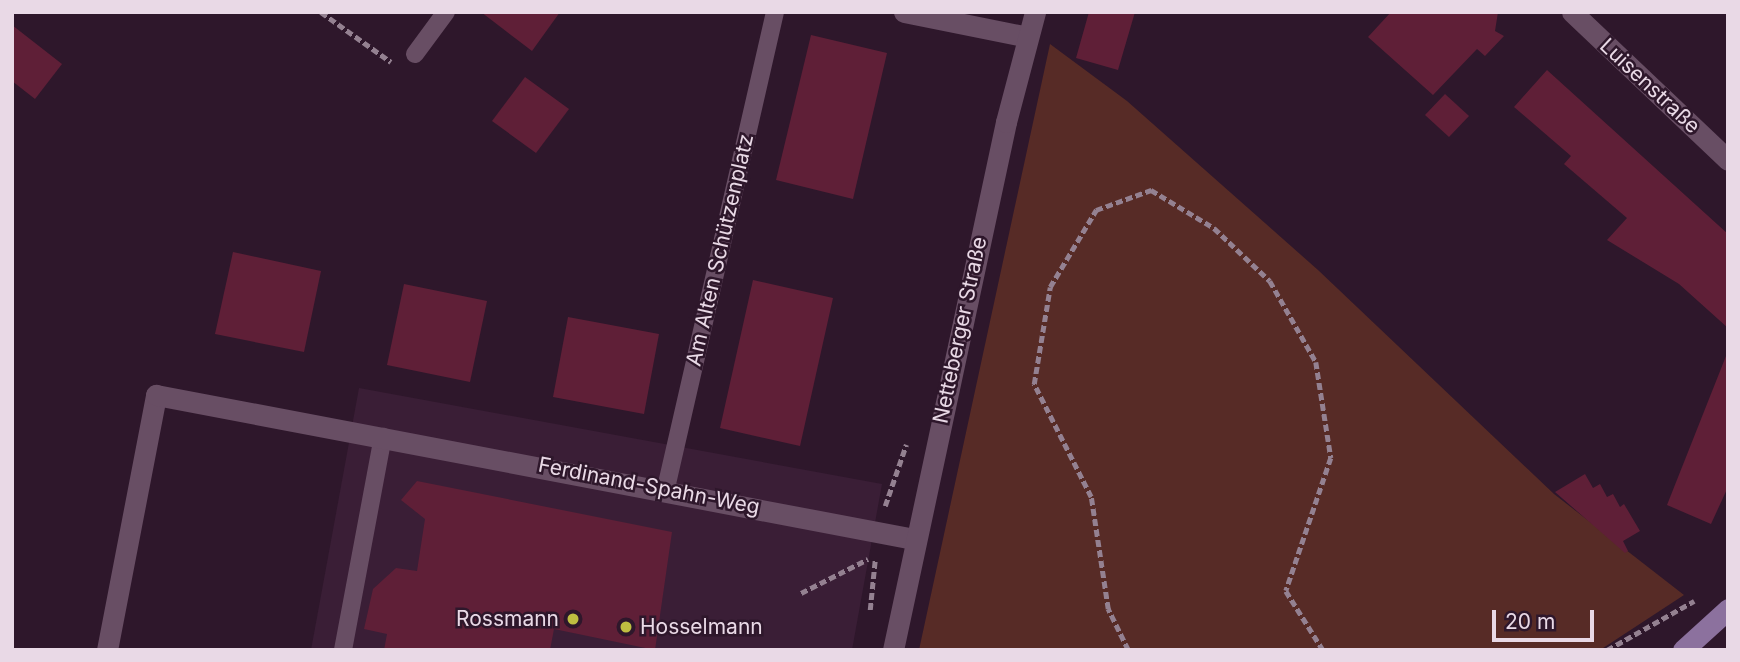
<!DOCTYPE html>
<html>
<head>
<meta charset="utf-8">
<style>
  body { margin:0 }
  #map { position:relative; width:1740px; height:662px; overflow:hidden; background:#2e172b; font-family:Inter,sans-serif }
  div>[style] { position:absolute }
  .built>* { inset:0; background:#3a1e36 }
  .green>* { inset:0; background:#572b26 }
  .building>* { inset:0; background:#5f1f37 }
  .path>* { height:4.5px; margin-top:-2.25px; transform-origin:0; background:repeating-linear-gradient(90deg,#948191 0 7px,transparent 0 10.5px) }
  .lane>* { height:18px; margin:-9px; padding:0 9px; transform-origin:9px; border-radius:9px; background:#684e64 }
  .street>* { height:21px; margin:-10.5px; padding:0 10.5px; transform-origin:10.5px; border-radius:10.5px; background:#684e64 }
  .secondary>* { height:21px; margin:-10.5px; padding:0 10.5px; transform-origin:10.5px; border-radius:10.5px; background:#684e64 }
  .primary>* { height:21px; margin:-10.5px; padding:0 10.5px; transform-origin:10.5px; border-radius:10.5px; background:#8c719e }
  .dots>* { width:19px; height:19px; translate:-50% -50%; box-sizing:border-box; border:4px solid #2e172b; border-radius:50% }
  span { translate:-50% -50%; white-space:nowrap; text-align:center; line-height:1.15; -webkit-text-stroke:5px #2e172b; paint-order:stroke }
  .street-label { font-size:21px; color:#e9d9e6 }
  .poi-label { font-size:21px; color:#e9d9e6 }
  .right { translate:-100% -50%; text-align:right }
  .left { translate:0 -50%; text-align:left }
  .frame { position:absolute; inset:0; border:14px solid #e9d9e6; pointer-events:none }
  .scale { position:absolute; left:1492px; top:610px; width:102px; height:32px; box-sizing:border-box; border:4px solid #e9d9e6; border-top:0; padding-left:9px; font-size:21px; line-height:24px; white-space:nowrap; color:#e9d9e6; -webkit-text-stroke:5px #2e172b; paint-order:stroke }
</style>
</head>
<body>
<div id="map">
  <div class="built">
    <div style="clip-path:polygon(359px 388px,882px 484px,852px 650px,311px 650px)"></div>
  </div>
  <div class="green">
    <div style="clip-path:polygon(1050px 44px,1127px 101px,1318px 270px,1554px 494px,1684px 595px,1600px 650px,919px 650px)"></div>
  </div>
  <div class="building">
    <div style="clip-path:polygon(481px 12px,560px 12px,532px 51px)"></div>
    <div style="clip-path:polygon(1089px 12px,1135px 12px,1118px 70px,1076px 58px)"></div>
    <div style="clip-path:polygon(1391px 12px,1498px 12px,1495px 31px,1504px 36px,1485px 56px,1477px 49px,1433px 95px,1368px 37px)"></div>
    <div style="clip-path:polygon(12px 25px,62px 64px,35px 99px,12px 81px)"></div>
    <div style="clip-path:polygon(811px 35px,887px 53px,853px 199px,776px 180px)"></div>
    <div style="clip-path:polygon(1547px 70px,1728px 234px,1728px 328px,1679px 284px,1607px 240px,1627px 218px,1564px 164px,1571px 156px,1514px 107px)"></div>
    <div style="clip-path:polygon(525px 77px,569px 109px,536px 153px,492px 121px)"></div>
    <div style="clip-path:polygon(1445px 94px,1469px 116px,1449px 137px,1425px 115px)"></div>
    <div style="clip-path:polygon(233px 252px,321px 271px,304px 352px,215px 334px)"></div>
    <div style="clip-path:polygon(753px 280px,833px 298px,800px 446px,720px 428px)"></div>
    <div style="clip-path:polygon(404px 284px,487px 301px,470px 382px,387px 365px)"></div>
    <div style="clip-path:polygon(568px 317px,659px 334px,644px 414px,553px 397px)"></div>
    <div style="clip-path:polygon(1728px 351px,1728px 487px,1711px 524px,1667px 505px)"></div>
    <div style="clip-path:polygon(1585px 474px,1593px 488px,1600px 484px,1607px 497px,1613px 494px,1620px 507px,1624px 504px,1640px 531px,1623px 541px,1628px 551px,1625px 553px,1555px 492px)"></div>
    <div style="clip-path:polygon(417px 481px,672px 532px,655px 650px,554px 629px,550px 650px,384px 650px,387px 634px,364px 629px,373px 589px,396px 568px,417px 571px,425px 519px,401px 500px)"></div>
  </div>
  <div class="path">
    <div style="left:321px;top:12px;width:86px;rotate:35.5deg"></div>
    <div style="left:885px;top:506px;width:65px;rotate:-71deg"></div>
    <div style="left:801px;top:593px;width:75px;rotate:-26.9deg"></div>
    <div style="left:870px;top:610px;width:50px;rotate:-84.3deg"></div>
    <div style="left:1128px;top:650px;width:46px;rotate:-116deg"></div>
    <div style="left:1108px;top:609px;width:113px;rotate:-98.6deg"></div>
    <div style="left:1091px;top:497px;width:127px;rotate:-116.8deg"></div>
    <div style="left:1034px;top:384px;width:98px;rotate:-80.6deg"></div>
    <div style="left:1050px;top:287px;width:90px;rotate:-59.1deg"></div>
    <div style="left:1096px;top:210px;width:59px;rotate:-20deg"></div>
    <div style="left:1151px;top:190px;width:74px;rotate:31.1deg"></div>
    <div style="left:1214px;top:228px;width:77px;rotate:43.4deg"></div>
    <div style="left:1270px;top:281px;width:93px;rotate:60.4deg"></div>
    <div style="left:1316px;top:362px;width:97px;rotate:81.1deg"></div>
    <div style="left:1331px;top:458px;width:140px;rotate:108.7deg"></div>
    <div style="left:1286px;top:591px;width:70px;rotate:57.9deg"></div>
    <div style="left:1607px;top:650px;width:100px;rotate:-29.4deg"></div>
  </div>
  <div class="lane">
    <div style="left:415px;top:54px;width:52px;rotate:-53.6deg"></div>
    <div style="left:666px;top:488px;width:488px;rotate:-77.1deg"></div>
    <div style="left:343px;top:650px;width:217px;rotate:-79.4deg"></div>
  </div>
  <div class="street">
    <div style="left:904px;top:12px;width:126px;rotate:11.4deg"></div>
    <div style="left:1572px;top:12px;width:215px;rotate:43.5deg"></div>
    <div style="left:107px;top:650px;width:260px;rotate:-79.1deg"></div>
    <div style="left:156px;top:395px;width:772px;rotate:10.76deg"></div>
  </div>
  <div class="secondary">
    <div style="left:893px;top:650px;width:540px;rotate:-77.92deg"></div>
    <div style="left:1006px;top:122px;width:114px;rotate:-75.2deg"></div>
  </div>
  <div class="primary">
    <div style="left:1683px;top:650px;width:61px;rotate:-42.3deg"></div>
  </div>
  <div class="dots">
    <div style="left:573px;top:619px;background:#bfbe41"></div>
    <div style="left:626px;top:627px;background:#bfbe41"></div>
  </div>
  <div class="street-label">
    <span style="left:1650px;top:86px;rotate:43deg">Luisenstraße</span>
    <span style="left:720px;top:250px;rotate:-77deg">Am Alten Schützenplatz</span>
    <span style="left:960px;top:330px;rotate:-78deg">Netteberger Straße</span>
    <span style="left:649px;top:486px;rotate:11deg">Ferdinand-Spahn-Weg</span>
  </div>
  <div class="poi-label">
    <span class="right" style="left:559px;top:619px">Rossmann</span>
    <span class="left" style="left:640px;top:627px">Hosselmann</span>
  </div>
  <div class="frame"></div>
  <div class="scale">20 m</div>
</div>
</body>
</html>
